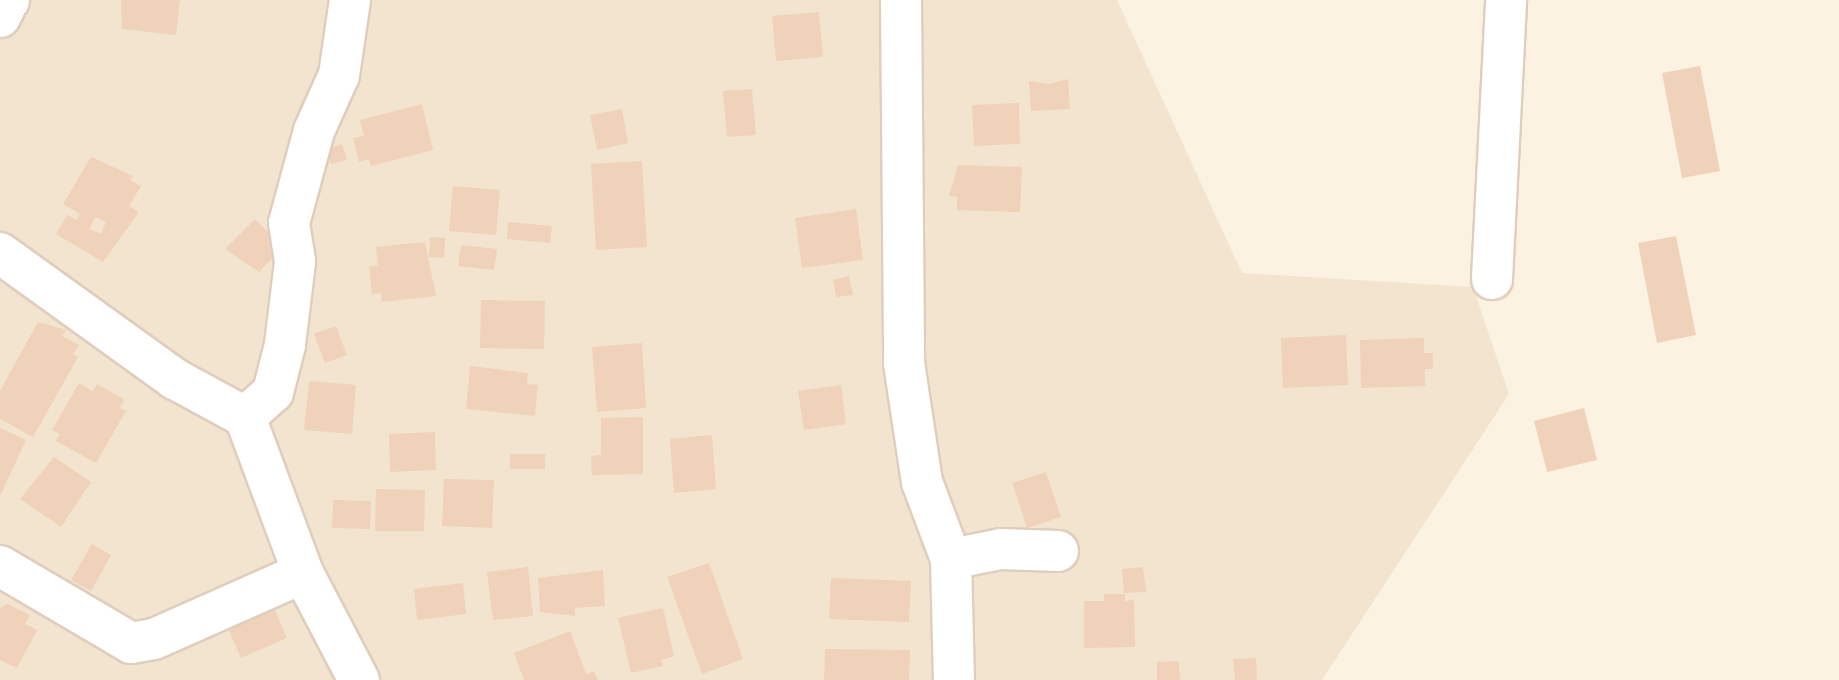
<!DOCTYPE html>
<html>
<head>
<meta charset="utf-8">
<style>
  body { margin:0 }
  #map { position:relative; width:1839px; height:680px; overflow:hidden; background:#fcf2e1; font-family:Helvetica,sans-serif }
  div>[style] { position:absolute }
  .residential>* { inset:0; background:#f3e4cf }
  .building>* { inset:0; background:#f0d1b9 }
  .roads { filter:drop-shadow(2px 0 #dfcebd) drop-shadow(-2px 0 #dfcebd) drop-shadow(0 2px #dfcebd) drop-shadow(0 -2px #dfcebd) }
  .minor>* { height:40px; margin:-20px; padding:0 20px; transform-origin:20px; border-radius:20px; background:#fff }
  span { translate:-50% -50%; white-space:nowrap; text-align:center; line-height:1.15; -webkit-text-stroke:8px #fff6e7; paint-order:stroke }
</style>
</head>
<body>
<div id="map">
  <div class="residential">
    <div style="clip-path:polygon(0 0,1117px 0,1242px 273px,1473px 287px,1509px 394px,1322px 680px,0 680px)"></div>
  </div>
  <div class="building">
    <div style="clip-path:polygon(121px 0,180px 0,176px 35px,122px 29px)"></div>
    <div style="clip-path:polygon(819px 12px,823px 57px,776px 61px,772px 16px)"></div>
    <div style="clip-path:polygon(1700px 66px,1720px 171px,1682px 178px,1662px 73px)"></div>
    <div style="clip-path:polygon(1068px 79px,1070px 109px,1031px 111px,1029px 81px,1049px 84px)"></div>
    <div style="clip-path:polygon(752px 89px,756px 135px,727px 137px,723px 91px)"></div>
    <div style="clip-path:polygon(1019px 103px,1020px 144px,974px 146px,972px 105px)"></div>
    <div style="clip-path:polygon(422px 104px,433px 150px,371px 166px,369px 159px,359px 162px,353px 138px,364px 136px,360px 120px)"></div>
    <div style="clip-path:polygon(622px 109px,628px 143px,597px 150px,590px 115px)"></div>
    <div style="clip-path:polygon(342px 144px,347px 160px,331px 164px,327px 149px)"></div>
    <div style="clip-path:polygon(evenodd,91px 157px,133px 176px,130px 180px,141px 186px,129px 206px,139px 212px,103px 262px,56px 234px,67px 215px,77px 220px,80px 214px,63px 204px,91px 157px,95px 217px,106px 222px,101px 234px,89px 229px,95px 217px)"></div>
    <div style="clip-path:polygon(642px 161px,647px 247px,596px 250px,591px 164px)"></div>
    <div style="clip-path:polygon(958px 165px,1022px 167px,1020px 212px,957px 210px,957px 197px,949px 196px)"></div>
    <div style="clip-path:polygon(453px 186px,500px 190px,496px 235px,449px 231px)"></div>
    <div style="clip-path:polygon(856px 209px,863px 260px,802px 268px,795px 218px)"></div>
    <div style="clip-path:polygon(255px 219px,283px 248px,259px 272px,225px 249px)"></div>
    <div style="clip-path:polygon(508px 222px,552px 226px,550px 243px,507px 239px)"></div>
    <div style="clip-path:polygon(1676px 236px,1696px 335px,1657px 343px,1638px 243px)"></div>
    <div style="clip-path:polygon(430px 237px,445px 238px,444px 258px,429px 257px)"></div>
    <div style="clip-path:polygon(425px 242px,436px 296px,382px 302px,381px 293px,372px 294px,369px 266px,378px 265px,376px 247px)"></div>
    <div style="clip-path:polygon(461px 245px,497px 249px,494px 270px,458px 266px)"></div>
    <div style="clip-path:polygon(849px 276px,853px 295px,836px 297px,833px 280px)"></div>
    <div style="clip-path:polygon(481px 300px,545px 301px,544px 349px,480px 348px)"></div>
    <div style="clip-path:polygon(38px 322px,66px 330px,62px 336px,79px 345px,73px 354px,78px 357px,33px 437px,0 419px,0 391px)"></div>
    <div style="clip-path:polygon(336px 326px,347px 355px,325px 363px,314px 334px)"></div>
    <div style="clip-path:polygon(1346px 335px,1348px 385px,1283px 388px,1281px 338px)"></div>
    <div style="clip-path:polygon(1424px 338px,1424px 353px,1433px 353px,1433px 369px,1425px 369px,1425px 386px,1361px 388px,1360px 340px)"></div>
    <div style="clip-path:polygon(642px 343px,646px 408px,597px 412px,592px 347px)"></div>
    <div style="clip-path:polygon(470px 366px,528px 373px,527px 384px,538px 385px,535px 416px,466px 409px)"></div>
    <div style="clip-path:polygon(309px 381px,356px 385px,352px 434px,304px 430px)"></div>
    <div style="clip-path:polygon(79px 383px,93px 391px,97px 384px,124px 399px,120px 408px,126px 411px,96px 463px,56px 441px,60px 434px,52px 430px)"></div>
    <div style="clip-path:polygon(841px 385px,846px 424px,804px 430px,798px 391px)"></div>
    <div style="clip-path:polygon(1584px 408px,1597px 460px,1547px 472px,1534px 421px)"></div>
    <div style="clip-path:polygon(643px 417px,643px 474px,592px 475px,591px 456px,601px 455px,601px 418px)"></div>
    <div style="clip-path:polygon(0 428px,26px 440px,0 496px)"></div>
    <div style="clip-path:polygon(435px 432px,436px 470px,390px 472px,389px 434px)"></div>
    <div style="clip-path:polygon(712px 435px,716px 489px,674px 493px,670px 439px)"></div>
    <div style="clip-path:polygon(510px 454px,545px 454px,545px 469px,510px 469px)"></div>
    <div style="clip-path:polygon(54px 457px,91px 482px,61px 527px,20px 499px)"></div>
    <div style="clip-path:polygon(1046px 472px,1061px 517px,1027px 528px,1012px 483px)"></div>
    <div style="clip-path:polygon(444px 479px,494px 480px,492px 528px,442px 526px)"></div>
    <div style="clip-path:polygon(376px 489px,425px 490px,424px 531px,375px 531px)"></div>
    <div style="clip-path:polygon(333px 500px,371px 501px,370px 529px,332px 528px)"></div>
    <div style="clip-path:polygon(92px 544px,111px 555px,91px 591px,71px 580px)"></div>
    <div style="clip-path:polygon(709px 563px,743px 659px,702px 674px,667px 577px)"></div>
    <div style="clip-path:polygon(528px 567px,533px 616px,493px 620px,487px 572px)"></div>
    <div style="clip-path:polygon(1143px 567px,1146px 592px,1124px 593px,1122px 569px)"></div>
    <div style="clip-path:polygon(603px 570px,605px 606px,575px 608px,575px 616px,540px 612px,538px 578px)"></div>
    <div style="clip-path:polygon(831px 578px,911px 581px,909px 622px,829px 619px)"></div>
    <div style="clip-path:polygon(463px 583px,466px 614px,417px 620px,414px 589px)"></div>
    <div style="clip-path:polygon(1104px 594px,1125px 594px,1125px 601px,1134px 600px,1135px 647px,1084px 648px,1084px 601px,1104px 601px)"></div>
    <div style="clip-path:polygon(272px 603px,287px 638px,241px 658px,226px 624px)"></div>
    <div style="clip-path:polygon(7px 604px,30px 615px,25px 624px,37px 630px,17px 668px,0 660px,0 608px)"></div>
    <div style="clip-path:polygon(663px 608px,674px 656px,661px 660px,663px 666px,631px 673px,618px 618px)"></div>
    <div style="clip-path:polygon(570px 631px,586px 674px,594px 671px,598px 680px,524px 680px,514px 653px)"></div>
    <div style="clip-path:polygon(825px 649px,910px 650px,909px 680px,824px 680px)"></div>
    <div style="clip-path:polygon(1256px 658px,1257px 680px,1235px 680px,1233px 659px)"></div>
    <div style="clip-path:polygon(1179px 661px,1180px 680px,1157px 680px,1157px 662px)"></div>
  </div>
  <div class="roads">
    <div class="minor">
      <div style="left:350px;top:0;width:76px;rotate:98.3deg"></div>
      <div style="left:339px;top:75px;width:61px;rotate:114.1deg"></div>
      <div style="left:314px;top:131px;width:95px;rotate:105.2deg"></div>
      <div style="left:289px;top:223px;width:39px;rotate:81deg"></div>
      <div style="left:295px;top:262px;width:84px;rotate:96.9deg"></div>
      <div style="left:285px;top:345px;width:49px;rotate:104.3deg"></div>
      <div style="left:273px;top:392px;width:38px;rotate:138deg"></div>
      <div style="left:245px;top:417px;width:166px;rotate:69.6deg"></div>
      <div style="left:303px;top:573px;width:121px;rotate:62.4deg"></div>
      <div style="left:901px;top:0;width:363px;rotate:89.5deg"></div>
      <div style="left:904px;top:363px;width:120px;rotate:81.4deg"></div>
      <div style="left:922px;top:482px;width:82px;rotate:69.4deg"></div>
      <div style="left:951px;top:559px;width:51px;rotate:-11.3deg"></div>
      <div style="left:1001px;top:549px;width:57px;rotate:2deg"></div>
      <div style="left:0;top:17px;width:19px;rotate:-62deg"></div>
      <div style="left:0;top:253px;width:216px;rotate:35.8deg"></div>
      <div style="left:175px;top:379px;width:80px;rotate:28.5deg"></div>
      <div style="left:1492px;top:279px;width:279px;rotate:-87.1deg"></div>
      <div style="left:951px;top:559px;width:121px;rotate:88.6deg"></div>
      <div style="left:0;top:566px;width:152px;rotate:30.4deg"></div>
      <div style="left:131px;top:643px;width:23px;rotate:-10deg"></div>
      <div style="left:154px;top:639px;width:163px;rotate:-23.9deg"></div>
    </div>
  </div>
</div>
</body>
</html>
